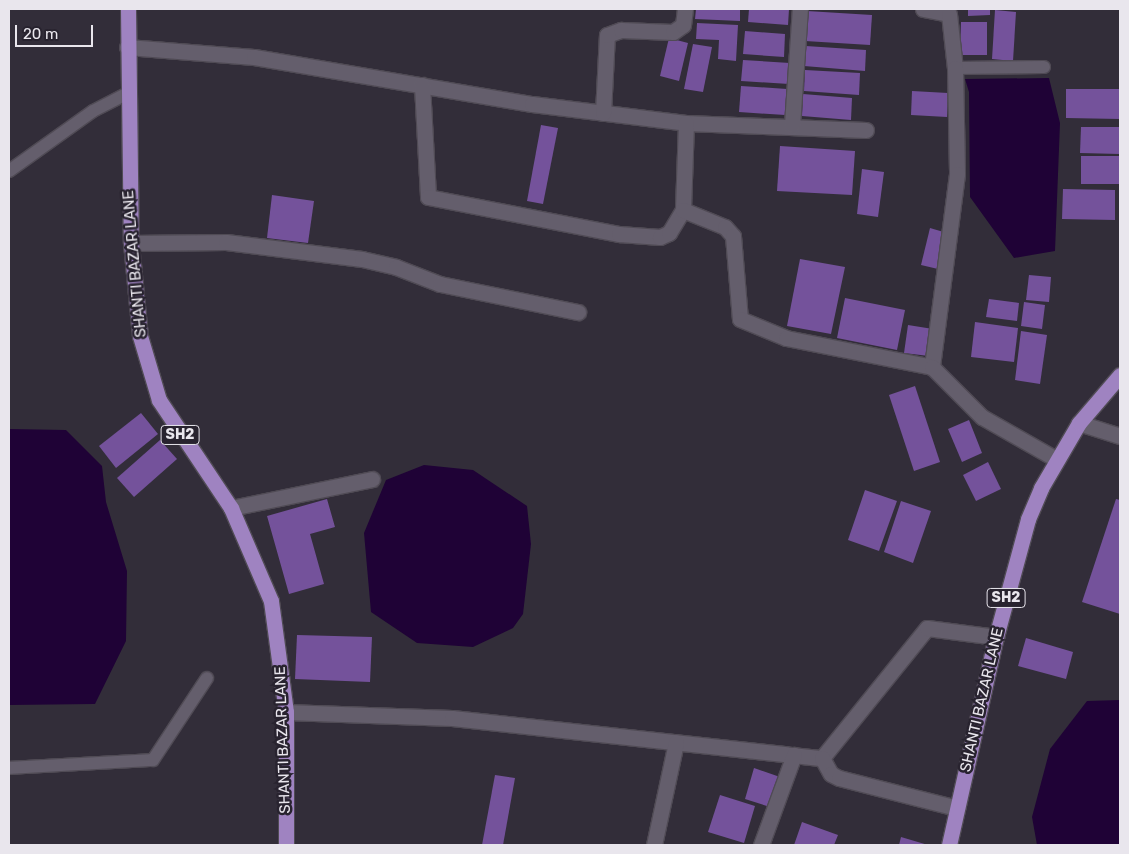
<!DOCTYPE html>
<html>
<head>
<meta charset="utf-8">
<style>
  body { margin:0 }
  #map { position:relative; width:1129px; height:854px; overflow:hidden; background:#322d39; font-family:Rubik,sans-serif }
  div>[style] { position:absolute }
  .water>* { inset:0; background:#1f0236 }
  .building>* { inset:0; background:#74529b }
  .roads { filter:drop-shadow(1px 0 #504b55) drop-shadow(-1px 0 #504b55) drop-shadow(0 1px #504b55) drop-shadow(0 -1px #504b55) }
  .lane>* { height:12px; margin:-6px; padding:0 6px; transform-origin:6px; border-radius:6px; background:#645e6c }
  .street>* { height:15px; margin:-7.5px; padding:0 7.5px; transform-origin:7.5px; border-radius:7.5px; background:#645e6c }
  .primary>* { height:15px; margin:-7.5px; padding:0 7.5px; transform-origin:7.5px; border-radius:7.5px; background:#9f83c1 }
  span { translate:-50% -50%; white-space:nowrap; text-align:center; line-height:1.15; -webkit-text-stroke:5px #28232f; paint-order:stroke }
  .shield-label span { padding:1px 4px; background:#28232f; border:1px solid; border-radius:4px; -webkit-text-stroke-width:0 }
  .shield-label { font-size:14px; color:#e9e6ed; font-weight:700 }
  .street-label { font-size:15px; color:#e9e6ed }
  .frame { position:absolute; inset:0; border:10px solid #e9e6ed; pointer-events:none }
  .scale { position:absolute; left:15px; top:25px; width:78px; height:22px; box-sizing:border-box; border:2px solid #e9e6ed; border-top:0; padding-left:6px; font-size:15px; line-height:18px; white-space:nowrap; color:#e9e6ed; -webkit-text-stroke:4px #28232f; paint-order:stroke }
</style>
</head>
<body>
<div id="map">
  <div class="water">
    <div style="clip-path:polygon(1049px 78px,1060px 123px,1055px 251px,1014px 258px,970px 197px,969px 92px,965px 79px)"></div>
    <div style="clip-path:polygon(9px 429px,66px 430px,102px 466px,106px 502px,127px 571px,126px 641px,95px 704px,9px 705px)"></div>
    <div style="clip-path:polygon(424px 465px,473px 470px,527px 506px,531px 544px,523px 614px,513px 628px,473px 647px,417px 643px,371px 612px,364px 533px,386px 480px)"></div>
    <div style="clip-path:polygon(1120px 700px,1120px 845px,1037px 845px,1032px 817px,1050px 749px,1087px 701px)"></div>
  </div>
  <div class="building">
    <div style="clip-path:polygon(696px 9px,740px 9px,740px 21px,695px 19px)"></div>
    <div style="clip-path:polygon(749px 9px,789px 9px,788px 25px,748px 22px)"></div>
    <div style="clip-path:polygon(968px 9px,990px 9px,990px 15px,968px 16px)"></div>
    <div style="clip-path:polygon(995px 10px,1016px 12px,1013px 61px,992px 59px)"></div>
    <div style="clip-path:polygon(807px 11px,872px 15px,870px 45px,805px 41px)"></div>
    <div style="clip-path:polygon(961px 22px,987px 22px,987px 55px,960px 55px)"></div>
    <div style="clip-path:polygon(697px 23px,738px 25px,736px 61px,718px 59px,719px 40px,696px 39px)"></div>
    <div style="clip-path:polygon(745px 31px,785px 34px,784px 57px,743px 54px)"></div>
    <div style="clip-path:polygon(669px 38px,688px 43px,679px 81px,660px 76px)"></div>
    <div style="clip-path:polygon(693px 44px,712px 47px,703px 92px,684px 89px)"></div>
    <div style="clip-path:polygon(806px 46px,866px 50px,865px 71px,804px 66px)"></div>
    <div style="clip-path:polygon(743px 60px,790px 63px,789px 84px,741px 81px)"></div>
    <div style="clip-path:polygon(805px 70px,860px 73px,859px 95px,804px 91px)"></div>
    <div style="clip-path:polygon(741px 86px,787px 89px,785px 115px,739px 112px)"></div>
    <div style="clip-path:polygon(1066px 89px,1120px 89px,1120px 119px,1066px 118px)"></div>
    <div style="clip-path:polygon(912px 91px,948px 93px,947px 117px,911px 115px)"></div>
    <div style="clip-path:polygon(803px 94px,852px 98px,851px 120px,802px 116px)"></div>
    <div style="clip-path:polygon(541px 125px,558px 128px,543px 204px,527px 201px)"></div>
    <div style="clip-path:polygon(1081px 127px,1120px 127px,1120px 154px,1080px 153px)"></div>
    <div style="clip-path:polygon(780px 146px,855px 151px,852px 195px,777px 191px)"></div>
    <div style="clip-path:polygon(1081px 156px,1120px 156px,1120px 184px,1081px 184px)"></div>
    <div style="clip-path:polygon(862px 169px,884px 172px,878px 217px,857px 214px)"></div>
    <div style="clip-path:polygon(1063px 189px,1115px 190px,1115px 220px,1062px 219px)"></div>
    <div style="clip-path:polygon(272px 195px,314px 201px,308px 243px,267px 238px)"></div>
    <div style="clip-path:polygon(930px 228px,947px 233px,938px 269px,921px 265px)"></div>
    <div style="clip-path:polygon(800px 259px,845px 267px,831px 334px,787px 326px)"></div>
    <div style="clip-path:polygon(1029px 275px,1051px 277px,1049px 302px,1026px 300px)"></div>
    <div style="clip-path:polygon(845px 298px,905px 310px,897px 350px,837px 338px)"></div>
    <div style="clip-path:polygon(989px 299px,1019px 303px,1017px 321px,986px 317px)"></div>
    <div style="clip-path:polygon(1024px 302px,1045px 305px,1042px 329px,1021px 326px)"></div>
    <div style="clip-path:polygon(975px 322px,1018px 328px,1014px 362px,971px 357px)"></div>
    <div style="clip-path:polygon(908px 325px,933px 329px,929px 356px,904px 353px)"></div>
    <div style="clip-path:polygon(1021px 331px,1047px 335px,1040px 384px,1015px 380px)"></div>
    <div style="clip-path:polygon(915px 386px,940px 462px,914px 471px,889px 395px)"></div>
    <div style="clip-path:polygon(141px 413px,158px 434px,116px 468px,99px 446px)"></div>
    <div style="clip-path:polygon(969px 420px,982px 453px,962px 462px,948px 429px)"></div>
    <div style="clip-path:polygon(160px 440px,177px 459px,134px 497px,117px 478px)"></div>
    <div style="clip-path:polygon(988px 462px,1001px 489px,976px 501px,963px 475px)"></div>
    <div style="clip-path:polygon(865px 490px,897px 501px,879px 551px,848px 540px)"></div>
    <div style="clip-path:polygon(327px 499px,335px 527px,310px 534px,324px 584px,289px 594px,267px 516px)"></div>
    <div style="clip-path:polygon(1116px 499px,1120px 500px,1120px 614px,1082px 602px)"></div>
    <div style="clip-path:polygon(901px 501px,931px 511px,913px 563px,884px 552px)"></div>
    <div style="clip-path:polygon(297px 635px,372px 637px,370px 682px,295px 679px)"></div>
    <div style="clip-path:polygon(1026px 638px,1073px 652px,1066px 679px,1018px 666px)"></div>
    <div style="clip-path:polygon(754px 768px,780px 777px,770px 807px,745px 799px)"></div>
    <div style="clip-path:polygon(495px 775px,515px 778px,503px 845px,482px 845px)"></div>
    <div style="clip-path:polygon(720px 795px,755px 806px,744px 843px,708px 832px)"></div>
    <div style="clip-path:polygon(802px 822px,838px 835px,834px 845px,794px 845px)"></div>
    <div style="clip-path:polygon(901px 837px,928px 845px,899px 845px)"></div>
  </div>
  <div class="roads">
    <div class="lane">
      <div style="left:955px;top:68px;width:89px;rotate:-0.6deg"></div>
      <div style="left:9px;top:171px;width:103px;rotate:-35.5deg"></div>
      <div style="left:93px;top:111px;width:37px;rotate:-27deg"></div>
      <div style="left:9px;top:768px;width:144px;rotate:-3.2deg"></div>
      <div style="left:153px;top:760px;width:98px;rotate:-56.6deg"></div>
    </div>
    <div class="street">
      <div style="left:923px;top:9px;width:26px;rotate:11deg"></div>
      <div style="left:949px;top:14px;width:54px;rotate:83.7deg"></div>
      <div style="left:955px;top:68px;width:106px;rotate:88.9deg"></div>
      <div style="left:957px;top:174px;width:195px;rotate:97.4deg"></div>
      <div style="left:127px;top:47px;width:127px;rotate:4.5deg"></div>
      <div style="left:254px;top:57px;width:282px;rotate:9.6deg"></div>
      <div style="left:532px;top:104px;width:155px;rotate:7deg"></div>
      <div style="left:686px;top:123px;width:180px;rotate:2.2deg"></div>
      <div style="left:422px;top:85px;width:112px;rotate:86.9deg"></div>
      <div style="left:428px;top:197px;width:195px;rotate:11deg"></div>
      <div style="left:619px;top:234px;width:41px;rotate:4.2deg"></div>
      <div style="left:660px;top:237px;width:10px;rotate:-24deg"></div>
      <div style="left:669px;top:233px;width:27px;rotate:-59deg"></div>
      <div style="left:603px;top:113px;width:78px;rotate:-87.1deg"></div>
      <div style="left:607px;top:35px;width:15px;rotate:-20deg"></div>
      <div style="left:621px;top:30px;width:52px;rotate:2.2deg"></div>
      <div style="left:673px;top:32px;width:12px;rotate:-35deg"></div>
      <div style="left:683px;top:25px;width:16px;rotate:-83deg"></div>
      <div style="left:686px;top:123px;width:87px;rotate:92deg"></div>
      <div style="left:683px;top:210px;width:45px;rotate:22deg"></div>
      <div style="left:725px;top:227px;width:12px;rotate:48deg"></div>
      <div style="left:733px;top:236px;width:83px;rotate:85.2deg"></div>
      <div style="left:740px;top:319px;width:50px;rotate:22.4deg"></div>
      <div style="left:786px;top:338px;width:149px;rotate:11.2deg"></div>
      <div style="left:932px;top:367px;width:71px;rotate:45deg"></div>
      <div style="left:982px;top:417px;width:85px;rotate:29.6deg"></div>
      <div style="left:792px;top:125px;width:116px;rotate:-86.1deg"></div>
      <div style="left:131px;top:243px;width:95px;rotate:-0.6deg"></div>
      <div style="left:226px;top:242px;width:137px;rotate:7.1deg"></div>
      <div style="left:362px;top:259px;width:35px;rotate:13deg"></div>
      <div style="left:396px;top:267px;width:47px;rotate:21.1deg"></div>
      <div style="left:440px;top:284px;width:141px;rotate:11.5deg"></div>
      <div style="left:1079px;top:423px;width:43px;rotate:17.6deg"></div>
      <div style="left:231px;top:508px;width:144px;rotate:-11.6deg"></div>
      <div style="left:286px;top:712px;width:166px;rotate:2.1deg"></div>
      <div style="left:452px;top:718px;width:372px;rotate:6.2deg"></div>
      <div style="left:822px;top:758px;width:167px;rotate:-51.1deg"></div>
      <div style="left:927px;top:628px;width:70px;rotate:7.4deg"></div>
      <div style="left:822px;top:758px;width:18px;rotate:61deg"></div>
      <div style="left:831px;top:774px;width:9px;rotate:27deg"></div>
      <div style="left:839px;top:778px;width:122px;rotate:14.3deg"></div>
      <div style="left:654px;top:845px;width:105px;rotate:-77.9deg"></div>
      <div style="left:761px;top:845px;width:96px;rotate:-69.9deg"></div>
    </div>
    <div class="primary">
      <div style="left:128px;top:9px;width:234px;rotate:89.3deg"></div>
      <div style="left:131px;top:243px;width:93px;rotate:84.5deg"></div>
      <div style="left:140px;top:336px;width:67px;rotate:73.5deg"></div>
      <div style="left:159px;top:400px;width:130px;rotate:56.3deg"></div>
      <div style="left:231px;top:508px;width:101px;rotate:66.7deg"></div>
      <div style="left:271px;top:601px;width:112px;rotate:82.3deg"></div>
      <div style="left:286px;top:712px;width:133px;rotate:90deg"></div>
      <div style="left:949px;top:845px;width:213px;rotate:-77.3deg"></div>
      <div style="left:996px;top:637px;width:122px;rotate:-74.8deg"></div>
      <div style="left:1028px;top:519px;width:34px;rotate:-67deg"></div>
      <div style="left:1041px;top:488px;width:75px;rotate:-59.7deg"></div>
      <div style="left:1079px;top:423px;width:63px;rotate:-49.5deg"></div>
    </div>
  </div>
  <div class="shield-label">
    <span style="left:180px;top:435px">SH2</span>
    <span style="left:1006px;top:598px">SH2</span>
  </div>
  <div class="street-label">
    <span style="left:135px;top:264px;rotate:-95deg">SHANTI BAZAR LANE</span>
    <span style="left:982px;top:700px;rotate:-77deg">SHANTI BAZAR LANE</span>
    <span style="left:283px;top:740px;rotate:-92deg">SHANTI BAZAR LANE</span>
  </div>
  <div class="frame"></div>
  <div class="scale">20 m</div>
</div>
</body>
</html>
